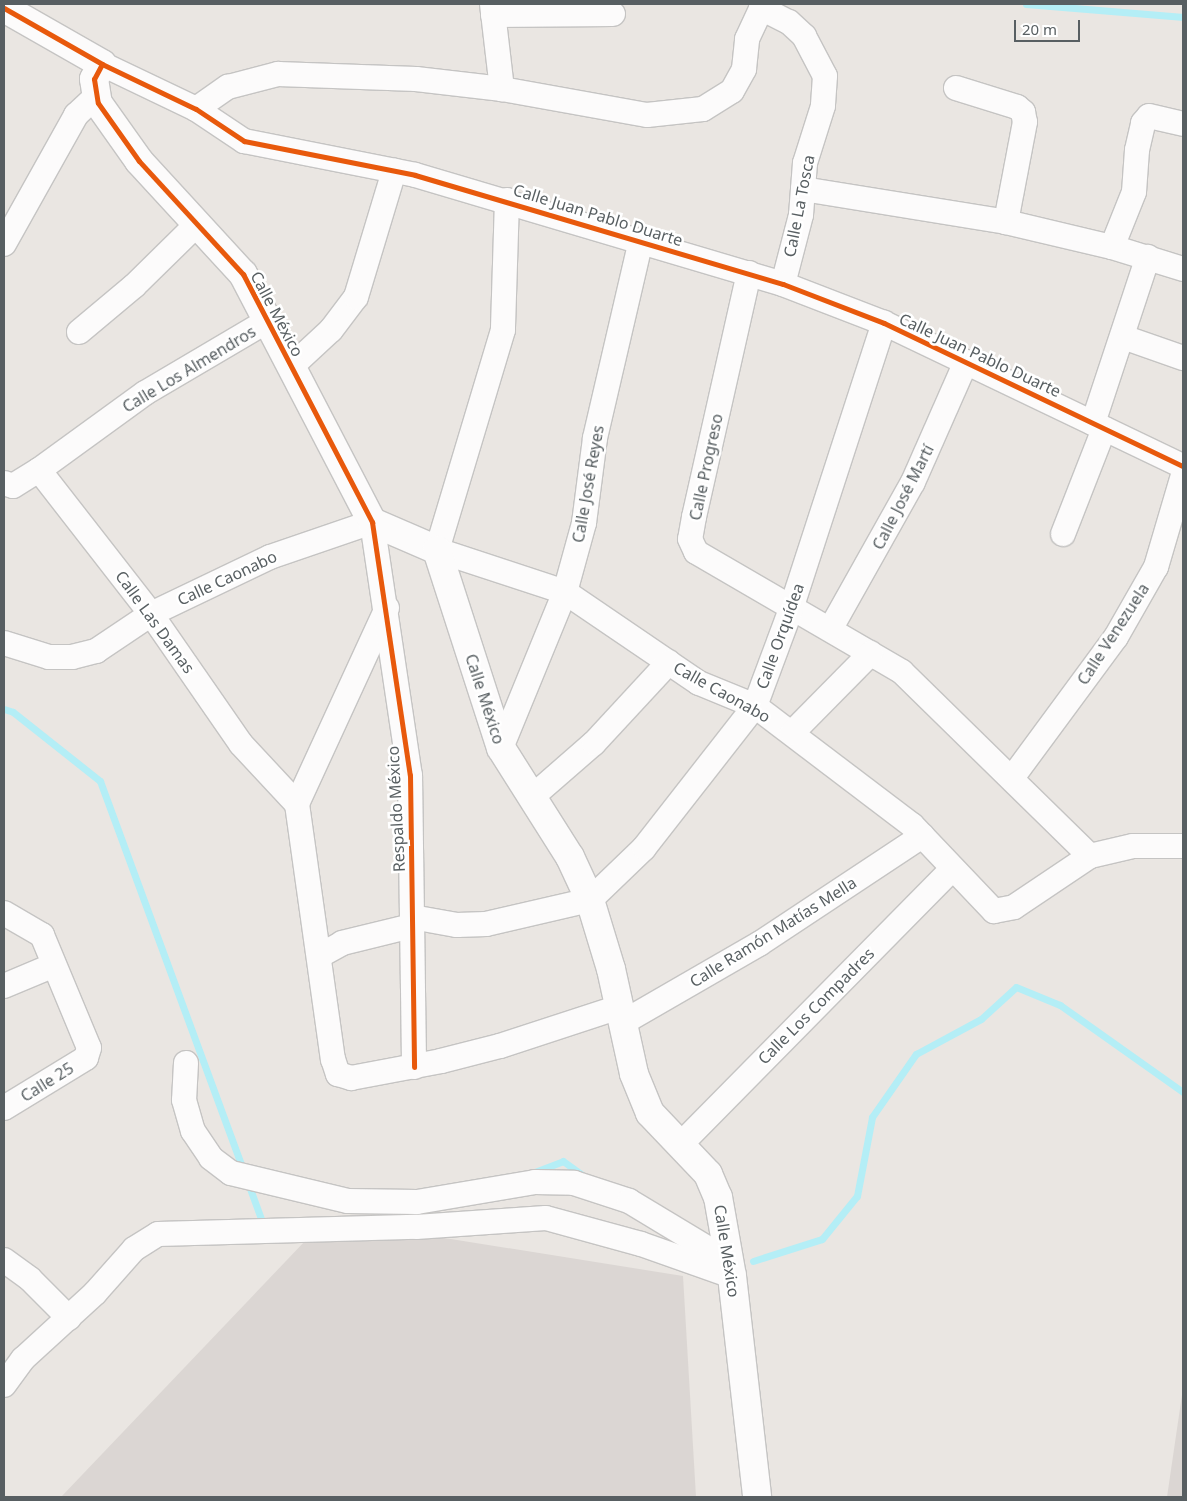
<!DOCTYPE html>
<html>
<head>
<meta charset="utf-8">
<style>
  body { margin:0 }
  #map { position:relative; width:1187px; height:1501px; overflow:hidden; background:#eae6e2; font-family:"Noto Sans",sans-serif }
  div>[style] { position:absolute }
  .industrial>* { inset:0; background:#dbd6d3 }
  .stream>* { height:7px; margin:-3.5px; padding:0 3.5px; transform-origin:3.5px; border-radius:3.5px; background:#b4eef6 }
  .roads { filter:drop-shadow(1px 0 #c5c4c3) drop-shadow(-1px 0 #c5c4c3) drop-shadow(0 1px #c5c4c3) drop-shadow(0 -1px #c5c4c3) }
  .minor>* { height:24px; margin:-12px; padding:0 12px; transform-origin:12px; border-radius:12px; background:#fcfbfb }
  .tertiary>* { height:28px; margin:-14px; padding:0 14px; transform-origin:14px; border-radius:14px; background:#fcfbfb }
  .cycleway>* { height:5px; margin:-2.5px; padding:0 2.5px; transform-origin:2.5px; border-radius:2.5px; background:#e8590c }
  span { translate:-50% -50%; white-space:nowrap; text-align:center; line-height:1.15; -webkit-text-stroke:5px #fff; paint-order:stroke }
  .street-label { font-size:16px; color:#585f62 }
  .frame { position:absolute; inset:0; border:5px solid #585f62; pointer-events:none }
  .scale { position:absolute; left:1014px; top:20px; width:66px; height:22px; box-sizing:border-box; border:2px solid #585f62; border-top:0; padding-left:6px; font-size:15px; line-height:18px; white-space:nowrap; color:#585f62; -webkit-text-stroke:4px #fff; paint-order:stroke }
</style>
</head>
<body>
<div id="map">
  <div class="industrial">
    <div style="clip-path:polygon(326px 1219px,683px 1276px,696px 1497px,61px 1497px)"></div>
    <div style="clip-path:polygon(1183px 1388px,1183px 1497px,1167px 1497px)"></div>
  </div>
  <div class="stream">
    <div style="left:1026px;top:4px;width:158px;rotate:4.7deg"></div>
    <div style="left:4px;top:709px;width:9px;rotate:18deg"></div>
    <div style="left:13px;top:712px;width:111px;rotate:38.4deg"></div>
    <div style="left:100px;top:781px;width:414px;rotate:69.8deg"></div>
    <div style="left:532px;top:1173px;width:33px;rotate:-21deg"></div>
    <div style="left:563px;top:1161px;width:27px;rotate:36deg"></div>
    <div style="left:248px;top:1183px;width:47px;rotate:70deg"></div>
    <div style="left:753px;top:1261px;width:72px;rotate:-17.7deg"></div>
    <div style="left:822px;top:1239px;width:55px;rotate:-50.9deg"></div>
    <div style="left:857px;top:1196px;width:80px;rotate:-79.2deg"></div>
    <div style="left:872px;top:1117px;width:77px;rotate:-55.1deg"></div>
    <div style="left:916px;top:1054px;width:74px;rotate:-28.3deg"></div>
    <div style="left:981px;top:1019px;width:47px;rotate:-42.4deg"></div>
    <div style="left:1016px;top:987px;width:48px;rotate:22.2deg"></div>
    <div style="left:1060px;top:1005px;width:151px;rotate:35.3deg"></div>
  </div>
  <div class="roads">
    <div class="minor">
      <div style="left:492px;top:4px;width:86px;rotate:83.3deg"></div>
      <div style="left:761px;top:8px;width:31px;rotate:27deg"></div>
      <div style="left:789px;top:22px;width:21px;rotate:43deg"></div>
      <div style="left:804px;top:36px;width:45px;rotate:62.3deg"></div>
      <div style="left:825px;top:76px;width:30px;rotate:94deg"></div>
      <div style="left:823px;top:106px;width:60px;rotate:107.5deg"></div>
      <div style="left:805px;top:163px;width:52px;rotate:94.4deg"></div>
      <div style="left:801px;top:215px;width:71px;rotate:104.6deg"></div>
      <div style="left:493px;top:15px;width:120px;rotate:-0.5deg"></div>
      <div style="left:102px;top:64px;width:104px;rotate:25.6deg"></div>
      <div style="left:196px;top:109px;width:58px;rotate:33.7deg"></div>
      <div style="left:244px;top:141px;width:174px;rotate:11.2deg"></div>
      <div style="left:415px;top:175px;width:384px;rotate:16.5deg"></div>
      <div style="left:783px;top:284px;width:108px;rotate:21.1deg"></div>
      <div style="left:884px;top:323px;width:331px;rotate:25.6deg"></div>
      <div style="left:956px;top:88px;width:64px;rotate:17.3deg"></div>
      <div style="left:1017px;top:107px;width:8px;rotate:40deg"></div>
      <div style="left:1023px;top:112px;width:10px;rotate:79deg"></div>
      <div style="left:1025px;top:122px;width:102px;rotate:100.8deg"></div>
      <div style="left:196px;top:109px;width:39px;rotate:-35deg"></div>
      <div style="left:228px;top:87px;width:52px;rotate:-14.6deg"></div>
      <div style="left:278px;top:74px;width:138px;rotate:2.1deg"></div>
      <div style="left:416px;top:79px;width:87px;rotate:6.6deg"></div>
      <div style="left:502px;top:89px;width:147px;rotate:10.2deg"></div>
      <div style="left:647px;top:115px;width:56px;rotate:-6.1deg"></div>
      <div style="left:703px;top:109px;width:34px;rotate:-32deg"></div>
      <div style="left:732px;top:91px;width:25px;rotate:-61deg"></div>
      <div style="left:744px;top:69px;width:30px;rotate:-84deg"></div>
      <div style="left:747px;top:39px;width:38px;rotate:-65deg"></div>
      <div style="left:803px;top:189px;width:206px;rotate:9.2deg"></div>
      <div style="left:1006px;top:222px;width:109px;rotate:13.3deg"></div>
      <div style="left:1112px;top:247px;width:74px;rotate:17.2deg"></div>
      <div style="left:507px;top:200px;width:130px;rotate:91.8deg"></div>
      <div style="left:503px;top:330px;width:230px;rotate:106.7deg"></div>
      <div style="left:437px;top:550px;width:135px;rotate:18.2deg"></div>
      <div style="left:565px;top:592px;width:162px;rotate:34.2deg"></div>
      <div style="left:699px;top:683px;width:61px;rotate:22.3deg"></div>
      <div style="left:755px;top:706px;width:197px;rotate:37.2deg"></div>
      <div style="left:912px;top:825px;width:119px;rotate:46.4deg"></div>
      <div style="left:994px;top:911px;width:20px;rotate:-11deg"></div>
      <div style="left:1014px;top:907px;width:92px;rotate:-33.9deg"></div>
      <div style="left:1090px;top:856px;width:44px;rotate:-13.1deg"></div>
      <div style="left:1133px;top:846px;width:50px"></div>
      <div style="left:4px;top:244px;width:148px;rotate:-60.8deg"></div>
      <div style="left:76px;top:115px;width:26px;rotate:-43deg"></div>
      <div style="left:1112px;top:247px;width:59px;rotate:-68.2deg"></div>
      <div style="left:1134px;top:192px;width:42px;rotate:-85.9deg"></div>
      <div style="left:1137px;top:150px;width:28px;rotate:-77deg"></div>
      <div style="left:1143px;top:123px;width:9px;rotate:-49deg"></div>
      <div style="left:1149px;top:116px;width:35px;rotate:13deg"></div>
      <div style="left:749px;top:273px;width:250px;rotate:102.7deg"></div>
      <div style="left:694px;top:517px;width:22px;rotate:100deg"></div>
      <div style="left:690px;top:539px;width:14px;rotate:65deg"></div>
      <div style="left:696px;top:552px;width:238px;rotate:30.2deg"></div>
      <div style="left:902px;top:672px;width:263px;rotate:44.4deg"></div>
      <div style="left:79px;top:332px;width:72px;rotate:-39.9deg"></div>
      <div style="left:134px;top:286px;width:88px;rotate:-44.5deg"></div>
      <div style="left:1123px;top:337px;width:64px;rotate:19.3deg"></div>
      <div style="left:291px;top:367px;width:54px;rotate:-42.8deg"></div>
      <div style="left:331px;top:330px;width:41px;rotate:-52.9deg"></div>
      <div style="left:356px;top:297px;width:132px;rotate:-73.2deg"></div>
      <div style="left:1093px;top:423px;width:175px;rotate:-71.7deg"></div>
      <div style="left:39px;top:470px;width:131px;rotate:-36deg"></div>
      <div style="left:145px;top:393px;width:142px;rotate:-30.5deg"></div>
      <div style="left:4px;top:483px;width:9px;rotate:18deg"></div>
      <div style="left:13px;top:486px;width:31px;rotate:-32deg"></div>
      <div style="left:39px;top:470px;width:182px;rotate:52.1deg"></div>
      <div style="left:151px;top:614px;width:158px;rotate:55.3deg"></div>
      <div style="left:241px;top:744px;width:82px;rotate:47deg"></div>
      <div style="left:1063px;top:534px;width:113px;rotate:-68.7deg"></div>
      <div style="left:387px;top:608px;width:216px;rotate:114.7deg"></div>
      <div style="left:297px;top:804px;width:258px;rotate:82deg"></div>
      <div style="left:333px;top:1059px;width:16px;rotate:72deg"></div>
      <div style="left:338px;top:1074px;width:14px;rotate:17deg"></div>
      <div style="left:351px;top:1078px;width:92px;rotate:-10.7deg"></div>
      <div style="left:441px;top:1061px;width:61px;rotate:-14.3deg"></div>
      <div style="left:500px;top:1046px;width:125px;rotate:-18.1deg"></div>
      <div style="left:831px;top:628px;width:167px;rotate:-60.7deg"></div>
      <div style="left:913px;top:482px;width:131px;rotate:-66.2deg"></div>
      <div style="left:4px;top:643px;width:47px;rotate:17.3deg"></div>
      <div style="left:49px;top:657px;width:23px"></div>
      <div style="left:72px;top:657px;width:25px;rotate:-14deg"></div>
      <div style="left:96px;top:651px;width:66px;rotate:-33.9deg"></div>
      <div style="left:151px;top:614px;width:132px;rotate:-25.6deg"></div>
      <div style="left:270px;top:557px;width:108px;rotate:-18.9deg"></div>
      <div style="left:372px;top:522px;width:256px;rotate:81.5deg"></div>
      <div style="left:410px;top:775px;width:292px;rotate:89.2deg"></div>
      <div style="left:792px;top:733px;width:112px;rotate:-45.4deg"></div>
      <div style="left:501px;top:748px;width:169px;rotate:-67.7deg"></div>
      <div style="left:565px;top:592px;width:72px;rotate:-74.6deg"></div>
      <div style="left:584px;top:523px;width:86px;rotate:-82.6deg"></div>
      <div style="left:595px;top:438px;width:202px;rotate:-76.9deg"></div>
      <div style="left:1012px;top:778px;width:175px;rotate:-53.6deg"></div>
      <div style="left:1116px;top:637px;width:81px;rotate:-60.3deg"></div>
      <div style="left:1156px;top:567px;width:96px;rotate:-73.6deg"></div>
      <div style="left:532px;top:797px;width:82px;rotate:-41.1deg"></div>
      <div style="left:594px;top:743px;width:110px;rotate:-47.2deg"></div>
      <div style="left:4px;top:913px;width:44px;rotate:30.1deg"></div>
      <div style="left:42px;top:935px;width:122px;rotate:67.4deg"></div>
      <div style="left:89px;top:1048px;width:10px;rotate:107deg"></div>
      <div style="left:86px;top:1058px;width:96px;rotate:148.6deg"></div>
      <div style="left:412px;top:917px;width:46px;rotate:10.1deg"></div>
      <div style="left:457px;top:925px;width:29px;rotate:-2deg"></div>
      <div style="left:486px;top:924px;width:107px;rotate:-13deg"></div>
      <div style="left:590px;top:900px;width:75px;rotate:-43.9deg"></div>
      <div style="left:644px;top:848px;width:180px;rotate:-52deg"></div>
      <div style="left:755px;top:706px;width:103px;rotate:-69.6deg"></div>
      <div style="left:791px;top:609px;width:301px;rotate:-72deg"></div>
      <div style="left:319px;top:956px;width:26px;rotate:-29deg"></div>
      <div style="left:342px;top:943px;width:72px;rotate:-13.7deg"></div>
      <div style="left:4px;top:986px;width:54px;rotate:-22.8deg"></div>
      <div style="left:622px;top:1023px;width:158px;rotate:-30deg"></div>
      <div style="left:759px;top:944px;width:196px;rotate:-33.5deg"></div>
      <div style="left:186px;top:1063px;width:37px;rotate:93deg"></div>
      <div style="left:184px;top:1100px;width:32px;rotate:74deg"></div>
      <div style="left:193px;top:1131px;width:32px;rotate:56deg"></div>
      <div style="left:211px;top:1158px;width:25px;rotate:37deg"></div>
      <div style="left:231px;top:1173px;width:120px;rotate:13.5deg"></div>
      <div style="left:348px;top:1201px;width:69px;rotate:0.8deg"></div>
      <div style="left:417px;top:1202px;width:120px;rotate:-9.6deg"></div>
      <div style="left:535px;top:1182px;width:39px;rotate:1deg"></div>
      <div style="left:574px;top:1183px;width:58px;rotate:18.1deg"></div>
      <div style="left:629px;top:1201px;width:118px;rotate:31.1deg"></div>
      <div style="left:681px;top:1144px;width:386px;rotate:-45.4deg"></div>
      <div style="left:4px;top:1260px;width:32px;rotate:36deg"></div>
      <div style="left:30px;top:1279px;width:55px;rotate:45deg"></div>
      <div style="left:4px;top:1385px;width:32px;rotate:-54deg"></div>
      <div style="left:23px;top:1359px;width:98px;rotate:-42.5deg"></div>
      <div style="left:95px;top:1293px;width:59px;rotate:-48.4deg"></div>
      <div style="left:134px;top:1249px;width:28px;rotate:-32deg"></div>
      <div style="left:158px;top:1234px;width:258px;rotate:-1.6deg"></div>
      <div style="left:416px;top:1227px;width:130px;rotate:-4deg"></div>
      <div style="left:546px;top:1218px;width:98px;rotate:15.3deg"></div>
      <div style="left:641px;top:1244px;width:96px;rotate:19.4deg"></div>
    </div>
    <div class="tertiary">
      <div style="left:4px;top:8px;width:113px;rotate:29.7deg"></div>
      <div style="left:102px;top:64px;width:17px;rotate:118deg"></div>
      <div style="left:94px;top:79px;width:24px;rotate:81deg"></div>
      <div style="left:98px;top:103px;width:71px;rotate:54.7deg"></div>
      <div style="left:139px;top:161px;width:154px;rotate:47.4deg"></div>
      <div style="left:243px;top:274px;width:280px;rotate:62.5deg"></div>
      <div style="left:372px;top:522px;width:71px;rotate:23.3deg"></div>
      <div style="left:437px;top:550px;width:208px;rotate:72.1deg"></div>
      <div style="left:501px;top:748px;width:129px;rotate:57.7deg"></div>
      <div style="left:570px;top:857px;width:47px;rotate:65.1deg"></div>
      <div style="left:590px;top:900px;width:72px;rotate:73.1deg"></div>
      <div style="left:611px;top:969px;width:107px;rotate:77.6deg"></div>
      <div style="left:634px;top:1074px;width:42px;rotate:67.7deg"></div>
      <div style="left:650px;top:1113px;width:84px;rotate:46.4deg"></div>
      <div style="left:708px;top:1174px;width:25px;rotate:67deg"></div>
      <div style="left:718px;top:1197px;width:80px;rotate:80deg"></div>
      <div style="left:732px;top:1276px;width:222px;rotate:83.5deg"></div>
    </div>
  </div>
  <div class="cycleway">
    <div style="left:4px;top:8px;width:113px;rotate:29.7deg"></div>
    <div style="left:102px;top:64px;width:104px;rotate:25.6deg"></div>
    <div style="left:196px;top:109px;width:58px;rotate:33.7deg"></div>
    <div style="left:244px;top:141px;width:174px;rotate:11.2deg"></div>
    <div style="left:415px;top:175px;width:384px;rotate:16.5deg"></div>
    <div style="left:783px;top:284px;width:108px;rotate:21.1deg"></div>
    <div style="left:884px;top:323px;width:331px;rotate:25.6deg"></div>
    <div style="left:102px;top:64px;width:17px;rotate:118deg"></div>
    <div style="left:94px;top:79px;width:24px;rotate:81deg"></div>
    <div style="left:98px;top:103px;width:71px;rotate:54.7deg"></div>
    <div style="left:139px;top:161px;width:154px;rotate:47.4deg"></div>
    <div style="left:243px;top:274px;width:280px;rotate:62.5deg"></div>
    <div style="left:372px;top:522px;width:256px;rotate:81.5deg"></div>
    <div style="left:410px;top:775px;width:292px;rotate:89.2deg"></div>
  </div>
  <div class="street-label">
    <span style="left:799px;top:206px;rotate:-79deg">Calle La Tosca</span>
    <span style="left:598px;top:215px;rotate:17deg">Calle Juan Pablo Duarte</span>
    <span style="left:277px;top:314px;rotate:62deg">Calle México</span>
    <span style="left:980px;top:355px;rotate:25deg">Calle Juan Pablo Duarte</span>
    <span style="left:189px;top:369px;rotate:-31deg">Calle Los Almendros</span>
    <span style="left:706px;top:467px;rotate:-78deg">Calle Progreso</span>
    <span style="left:588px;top:484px;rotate:-80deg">Calle José Reyes</span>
    <span style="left:903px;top:497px;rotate:-63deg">Calle José Martí</span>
    <span style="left:227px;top:578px;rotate:-25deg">Calle Caonabo</span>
    <span style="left:155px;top:622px;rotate:54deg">Calle Las Damas</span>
    <span style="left:1113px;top:634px;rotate:-57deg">Calle Venezuela</span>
    <span style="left:780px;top:636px;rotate:-70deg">Calle Orquídea</span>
    <span style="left:722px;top:692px;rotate:29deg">Calle Caonabo</span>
    <span style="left:485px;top:699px;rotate:72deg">Calle México</span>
    <span style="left:396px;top:809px;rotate:-93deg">Respaldo México</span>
    <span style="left:773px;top:932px;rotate:-32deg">Calle Ramón Matías Mella</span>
    <span style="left:816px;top:1006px;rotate:-45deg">Calle Los Compadres</span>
    <span style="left:47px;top:1082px;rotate:-32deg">Calle 25</span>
    <span style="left:727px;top:1251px;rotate:81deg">Calle México</span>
  </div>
  <div class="frame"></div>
  <div class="scale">20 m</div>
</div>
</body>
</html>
